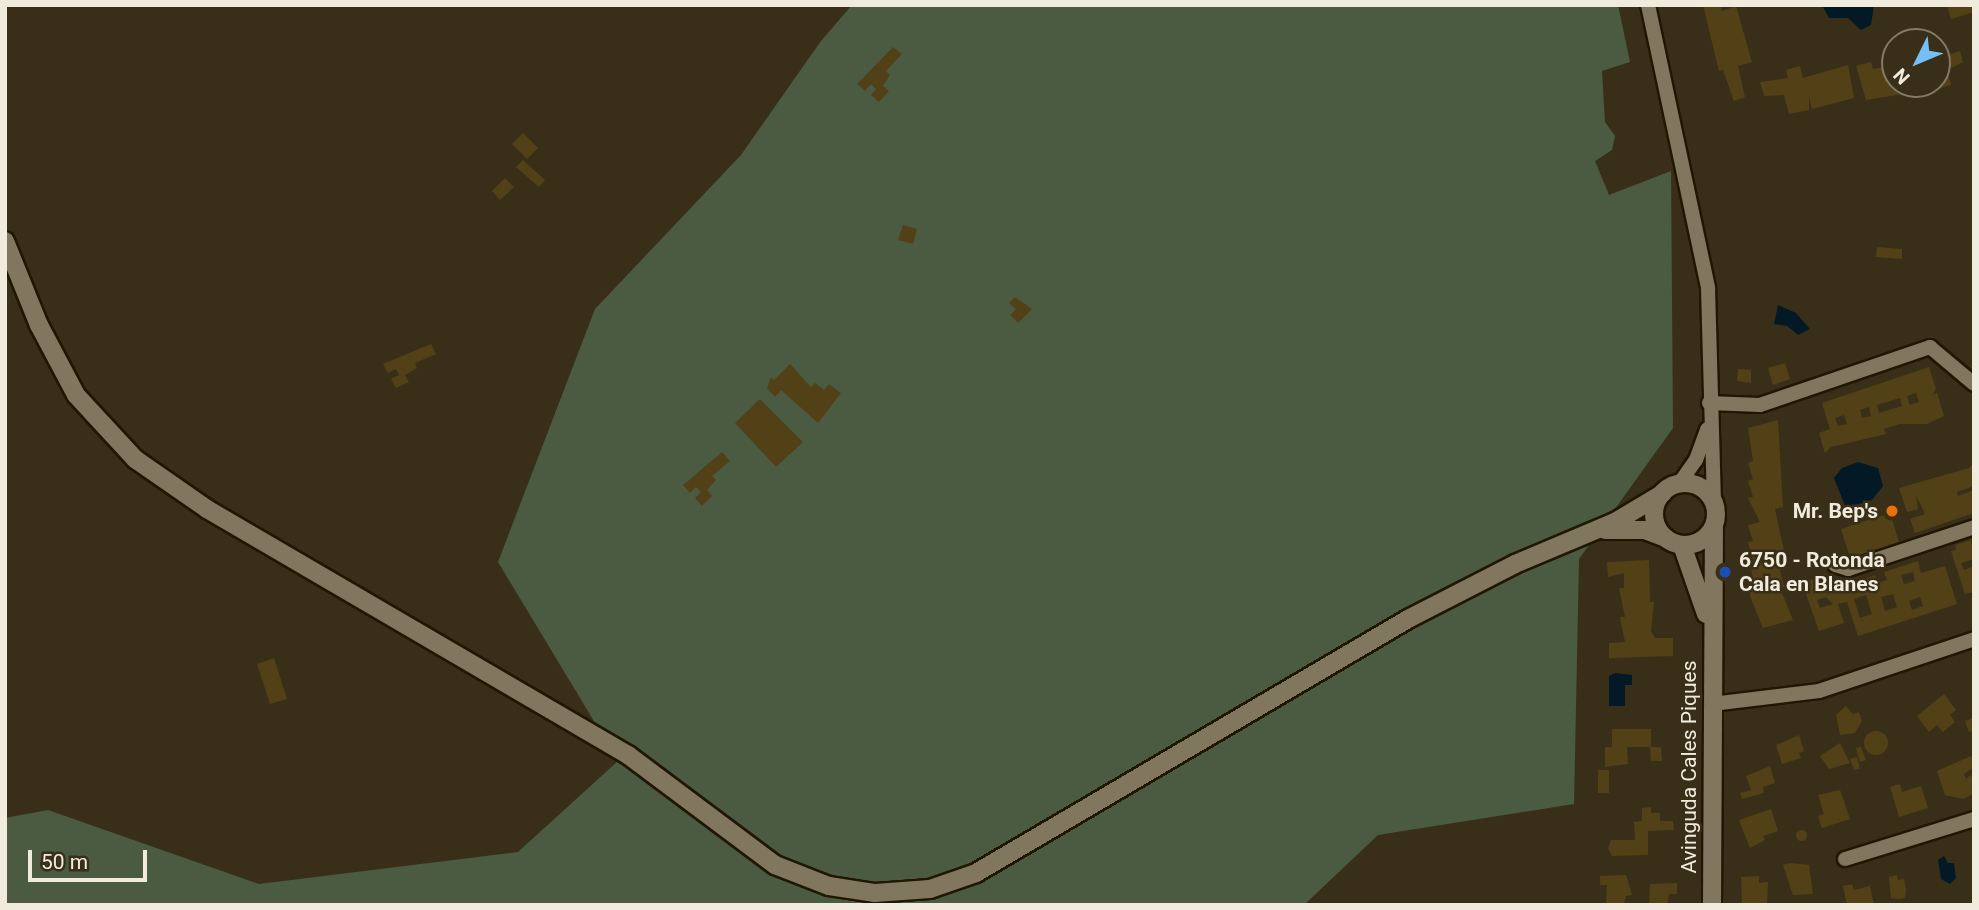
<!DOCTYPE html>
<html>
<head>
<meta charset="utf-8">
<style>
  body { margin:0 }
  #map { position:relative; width:1979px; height:910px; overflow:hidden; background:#392f19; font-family:Roboto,sans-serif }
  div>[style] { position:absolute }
  .green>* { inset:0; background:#4b5b42 }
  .water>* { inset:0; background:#031926 }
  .building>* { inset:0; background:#524117 }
  .round { border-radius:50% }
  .roads { filter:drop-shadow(2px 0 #201702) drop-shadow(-2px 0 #201702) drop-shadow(0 2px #201702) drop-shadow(0 -2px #201702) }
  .minor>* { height:14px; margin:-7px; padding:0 7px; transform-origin:7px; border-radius:7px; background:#81765e }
  .tertiary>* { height:18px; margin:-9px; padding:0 9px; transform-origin:9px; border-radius:9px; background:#81765e }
  .tertiary>.ring { margin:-9px; padding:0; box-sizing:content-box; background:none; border:18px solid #81765e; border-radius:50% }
  .dots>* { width:19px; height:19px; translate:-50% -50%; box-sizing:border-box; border:4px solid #392f19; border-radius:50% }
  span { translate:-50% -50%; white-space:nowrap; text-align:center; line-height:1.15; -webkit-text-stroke:5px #392f19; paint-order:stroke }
  .poi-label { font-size:21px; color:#f1ebdd; font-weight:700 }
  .right { translate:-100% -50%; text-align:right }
  .left { translate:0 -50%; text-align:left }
  .street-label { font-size:21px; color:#f1ebdd }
  .frame { position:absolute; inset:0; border:7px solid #f1ebdd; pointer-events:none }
  .north { position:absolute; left:1881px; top:28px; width:70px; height:70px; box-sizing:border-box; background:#392f19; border:2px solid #837a67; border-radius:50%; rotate:227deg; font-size:19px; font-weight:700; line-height:28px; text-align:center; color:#f1ebdd }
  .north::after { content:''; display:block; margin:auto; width:24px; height:32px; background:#74c0f6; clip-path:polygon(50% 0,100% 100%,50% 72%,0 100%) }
  .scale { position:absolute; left:28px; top:850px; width:119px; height:32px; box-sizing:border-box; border:4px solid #f1ebdd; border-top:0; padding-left:9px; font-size:21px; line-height:24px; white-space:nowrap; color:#f1ebdd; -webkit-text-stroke:5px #392f19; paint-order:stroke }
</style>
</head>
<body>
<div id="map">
  <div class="green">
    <div style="clip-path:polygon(852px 5px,1618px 5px,1630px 62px,1602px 71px,1605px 122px,1615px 136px,1612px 150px,1595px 161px,1609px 195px,1671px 171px,1673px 428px,1579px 559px,1574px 804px,1378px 835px,1304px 905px,5px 905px,5px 818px,48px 810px,259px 884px,518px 852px,618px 761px,498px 562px,595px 309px,741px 155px,821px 41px)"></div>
  </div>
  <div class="water">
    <div style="clip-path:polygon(1822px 5px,1874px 5px,1871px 25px,1861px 30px,1848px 18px,1829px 18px)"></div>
    <div style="clip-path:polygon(1778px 305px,1796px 313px,1810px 329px,1798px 335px,1787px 326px,1774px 324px)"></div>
    <div style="clip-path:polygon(1858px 462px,1878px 468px,1883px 486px,1872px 500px,1846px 508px,1834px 478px,1842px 468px)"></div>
    <div style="clip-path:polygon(1615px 673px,1632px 675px,1632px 685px,1625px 685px,1625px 706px,1609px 706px,1609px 676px)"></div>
    <div style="clip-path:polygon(1944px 856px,1948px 863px,1954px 863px,1956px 878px,1950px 884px,1941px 879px,1938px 860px)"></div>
  </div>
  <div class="building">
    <div style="clip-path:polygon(1703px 5px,1720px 5px,1722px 11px,1736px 6px,1752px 62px,1738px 66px,1745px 97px,1734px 101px,1723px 70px,1719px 71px)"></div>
    <div style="clip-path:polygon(1947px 5px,1974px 5px,1974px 12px,1951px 19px)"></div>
    <div style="clip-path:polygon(893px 47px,902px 54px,886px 71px,890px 75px,883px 86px,889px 91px,879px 102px,871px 95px,876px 89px,871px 84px,865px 91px,857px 84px)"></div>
    <div style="clip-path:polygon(1960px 51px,1963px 62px,1947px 70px,1951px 85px,1910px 97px,1909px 93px,1866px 100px,1856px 66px,1871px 62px,1873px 69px,1895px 65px,1895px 84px,1937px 84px,1937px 58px)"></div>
    <div style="clip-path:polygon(1848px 65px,1854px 98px,1812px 109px,1809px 97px,1809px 110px,1789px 114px,1784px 95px,1764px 96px,1760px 82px,1788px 78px,1786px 70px,1800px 66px,1803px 78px)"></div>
    <div style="clip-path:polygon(523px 133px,538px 148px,527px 159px,512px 144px)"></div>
    <div style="clip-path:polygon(523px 160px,545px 180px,539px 187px,516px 167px)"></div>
    <div style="clip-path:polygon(505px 178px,514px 187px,500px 200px,492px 191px)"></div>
    <div style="clip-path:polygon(903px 225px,917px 229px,913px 244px,898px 240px)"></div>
    <div style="clip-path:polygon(1877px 247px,1902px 249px,1902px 259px,1876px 257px)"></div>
    <div style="clip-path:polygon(1015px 297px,1032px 309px,1018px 323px,1010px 315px,1016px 309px,1009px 303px)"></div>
    <div style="clip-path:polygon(431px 344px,436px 354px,415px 363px,417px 368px,405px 375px,409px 382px,396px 388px,391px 379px,399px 375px,396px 369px,388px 373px,383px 364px)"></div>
    <div style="clip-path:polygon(1785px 363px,1790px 379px,1773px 385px,1768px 368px)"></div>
    <div style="clip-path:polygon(790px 364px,811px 387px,815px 383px,824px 390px,829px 384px,841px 393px,818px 423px,781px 390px,775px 397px,767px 388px,771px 377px,774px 380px)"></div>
    <div style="clip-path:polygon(evenodd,1929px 367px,1936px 389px,1932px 395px,1937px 393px,1944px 416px,1927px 424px,1900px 424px,1884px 429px,1886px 434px,1831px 447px,1825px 453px,1819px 433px,1830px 429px,1822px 403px,1929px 367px,1916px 393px,1919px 402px,1910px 405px,1907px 396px,1916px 393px,1929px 367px,1900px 398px,1902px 406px,1879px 413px,1877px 405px,1900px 398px,1929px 367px,1869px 407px,1871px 416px,1862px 418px,1860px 410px,1869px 407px,1929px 367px,1844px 415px,1847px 424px,1838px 426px,1835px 418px,1844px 415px)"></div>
    <div style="clip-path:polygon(1738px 369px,1751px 370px,1751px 383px,1737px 381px)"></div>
    <div style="clip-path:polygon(760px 399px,803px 442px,776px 467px,735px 423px)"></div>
    <div style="clip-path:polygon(1778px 420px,1783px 507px,1775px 509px,1784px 551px,1779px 552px,1784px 569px,1780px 570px,1784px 587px,1780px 588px,1793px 620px,1763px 628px,1750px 596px,1749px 578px,1753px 577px,1749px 561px,1753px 560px,1748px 542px,1753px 541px,1748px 525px,1760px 522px,1748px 498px,1753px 497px,1748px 481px,1753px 479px,1748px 463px,1753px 461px,1748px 428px)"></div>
    <div style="clip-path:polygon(722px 452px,730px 461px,712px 476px,716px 480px,707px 490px,712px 496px,702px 506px,695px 498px,701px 492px,696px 487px,690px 493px,683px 485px)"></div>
    <div style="clip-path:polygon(1974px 462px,1974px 486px,1957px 492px,1958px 496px,1974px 490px,1974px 513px,1915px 533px,1910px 519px,1925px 514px,1916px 495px,1918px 509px,1907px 512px,1899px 488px,1969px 468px)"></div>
    <div style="clip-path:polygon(1890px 513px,1899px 542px,1850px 558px,1841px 529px)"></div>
    <div style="clip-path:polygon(1971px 540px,1974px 559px,1961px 563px,1964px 570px,1974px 566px,1974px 592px,1965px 594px,1951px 551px,1956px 550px,1955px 545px)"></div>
    <div style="clip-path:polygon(1649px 560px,1650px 602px,1654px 602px,1651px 631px,1655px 638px,1673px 638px,1673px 656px,1609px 658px,1609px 643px,1625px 642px,1620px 617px,1625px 617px,1619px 588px,1624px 588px,1624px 573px,1608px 577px,1607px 562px)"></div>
    <div style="clip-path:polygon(evenodd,1918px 561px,1921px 573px,1945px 566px,1957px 604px,1858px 636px,1847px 602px,1838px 604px,1844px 623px,1819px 631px,1802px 583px,1829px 574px,1836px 581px,1852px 578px,1853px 583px,1875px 575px,1878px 583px,1887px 580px,1884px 572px,1918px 561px,1913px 572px,1915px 581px,1904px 584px,1901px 575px,1913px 572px,1918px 561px,1893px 594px,1897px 607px,1885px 611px,1881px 597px,1893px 594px,1918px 561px,1866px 595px,1872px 614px,1860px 618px,1854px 599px,1866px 595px,1918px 561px,1826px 597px,1833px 604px,1820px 608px,1817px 600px,1826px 597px,1918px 561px,1920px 597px,1923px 606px,1912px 610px,1909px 601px,1920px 597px)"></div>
    <div style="clip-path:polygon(274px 658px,287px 699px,270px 704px,257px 664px)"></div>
    <div style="clip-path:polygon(1944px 694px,1956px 710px,1950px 715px,1955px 722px,1943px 732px,1937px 725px,1929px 732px,1917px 716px)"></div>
    <div style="clip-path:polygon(1846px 706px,1853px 714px,1859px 712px,1862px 721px,1855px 733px,1840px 735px,1836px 715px)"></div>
    <div style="clip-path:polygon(1974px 718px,1974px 731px,1969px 732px,1965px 721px)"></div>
    <div style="clip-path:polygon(1612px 729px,1651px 729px,1651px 747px,1627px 747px,1628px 764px,1605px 767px,1605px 747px,1612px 747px)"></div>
    <div class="round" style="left:1864px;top:731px;width:24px;height:24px"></div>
    <div style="clip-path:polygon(1799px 735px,1804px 751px,1799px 753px,1801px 758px,1782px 764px,1776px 745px)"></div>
    <div style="clip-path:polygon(1840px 743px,1850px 763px,1829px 769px,1820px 756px)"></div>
    <div style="clip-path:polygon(1650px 747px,1661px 747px,1662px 761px,1651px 761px)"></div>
    <div style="clip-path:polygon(1861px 747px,1866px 760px,1860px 762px,1856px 748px)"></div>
    <div style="clip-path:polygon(1971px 756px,1974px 767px,1964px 774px,1966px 779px,1970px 775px,1974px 779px,1973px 794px,1963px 799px,1945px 795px,1937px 771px)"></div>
    <div style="clip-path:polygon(1857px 757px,1860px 769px,1854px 770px,1850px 759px)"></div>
    <div style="clip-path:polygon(1770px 766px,1775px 783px,1763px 787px,1764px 793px,1742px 799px,1740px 793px,1751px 790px,1746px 776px)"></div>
    <div style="clip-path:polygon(1598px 770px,1609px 770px,1609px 793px,1598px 793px)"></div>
    <div style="clip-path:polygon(1900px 784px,1902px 792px,1921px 786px,1928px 808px,1899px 817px,1890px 787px)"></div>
    <div style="clip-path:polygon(1840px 790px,1850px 819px,1822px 828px,1818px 816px,1824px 814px,1818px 795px)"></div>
    <div style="clip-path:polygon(1651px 807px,1651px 813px,1660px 813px,1660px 821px,1673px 821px,1674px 830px,1648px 831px,1648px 855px,1612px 856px,1608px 848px,1611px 840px,1635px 840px,1634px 822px,1642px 821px,1642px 808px)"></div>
    <div style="clip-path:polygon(1771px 809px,1778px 831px,1763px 836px,1765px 840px,1750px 848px,1739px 820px)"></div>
    <div class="round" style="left:1795.5px;top:829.5px;width:11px;height:11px"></div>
    <div style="clip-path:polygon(1790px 863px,1809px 865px,1813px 894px,1793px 895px,1783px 865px)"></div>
    <div style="clip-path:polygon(1626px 875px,1632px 895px,1626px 896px,1624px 905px,1606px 905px,1607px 885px,1600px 885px,1600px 876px)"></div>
    <div style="clip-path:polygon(1897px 875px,1898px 880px,1904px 879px,1906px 889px,1905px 898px,1899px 899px,1891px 898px,1889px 877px)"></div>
    <div style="clip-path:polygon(1759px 876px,1759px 883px,1768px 882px,1767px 905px,1742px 905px,1741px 877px)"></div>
    <div style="clip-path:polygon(1677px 883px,1677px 894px,1669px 894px,1667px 905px,1649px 905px,1650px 884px)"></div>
    <div style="clip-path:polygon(1852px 884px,1854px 890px,1870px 886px,1874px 905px,1847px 905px,1843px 886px)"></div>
  </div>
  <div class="roads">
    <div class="minor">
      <div style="left:1648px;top:5px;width:289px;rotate:78deg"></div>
      <div style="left:1708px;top:288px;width:213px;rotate:88.4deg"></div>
      <div style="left:1709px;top:403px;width:51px;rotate:2.2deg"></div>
      <div style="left:1760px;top:405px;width:180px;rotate:-18.8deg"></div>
      <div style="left:1930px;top:347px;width:57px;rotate:40.1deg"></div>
      <div style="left:1679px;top:484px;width:29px;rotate:-55deg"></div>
      <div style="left:1696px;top:460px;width:33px;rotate:-70deg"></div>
      <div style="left:1835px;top:565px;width:14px;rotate:17deg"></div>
      <div style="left:1848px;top:569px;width:133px;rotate:-18.4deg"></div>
      <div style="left:1712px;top:704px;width:108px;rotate:-6.9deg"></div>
      <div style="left:1819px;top:691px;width:163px;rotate:-18.5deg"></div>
      <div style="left:1845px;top:859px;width:135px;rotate:-17.2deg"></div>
    </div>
    <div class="tertiary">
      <div style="left:5px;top:241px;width:91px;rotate:68deg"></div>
      <div style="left:39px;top:325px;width:79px;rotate:62.1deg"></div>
      <div style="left:76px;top:395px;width:87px;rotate:47.3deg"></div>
      <div style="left:135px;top:459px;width:88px;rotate:34.8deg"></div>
      <div style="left:207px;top:509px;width:488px;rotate:30.3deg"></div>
      <div style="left:628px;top:755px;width:184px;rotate:36.8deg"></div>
      <div style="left:775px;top:865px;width:58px;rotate:21.3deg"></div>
      <div style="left:829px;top:886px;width:47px;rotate:8.7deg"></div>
      <div style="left:875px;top:893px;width:55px;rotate:-4.2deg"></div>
      <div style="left:930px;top:889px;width:49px;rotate:-19.2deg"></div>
      <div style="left:976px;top:873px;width:501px;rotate:-30.45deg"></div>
      <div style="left:1408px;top:619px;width:120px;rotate:-27.2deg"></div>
      <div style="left:1515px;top:564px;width:108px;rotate:-22.8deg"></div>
      <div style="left:1615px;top:522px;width:55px;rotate:-30.8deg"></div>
      <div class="ring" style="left:1654px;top:483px;width:44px;height:44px"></div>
      <div style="left:1605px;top:530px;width:40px"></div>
      <div style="left:1645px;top:530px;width:22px;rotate:21deg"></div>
      <div style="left:1682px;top:545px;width:73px;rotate:70.8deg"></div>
      <div style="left:1712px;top:905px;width:377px;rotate:-89.7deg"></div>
    </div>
  </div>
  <div class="dots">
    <div style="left:1892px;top:511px;background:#e8710a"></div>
    <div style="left:1725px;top:572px;background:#1a4fb4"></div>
  </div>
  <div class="poi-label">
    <span class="right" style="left:1878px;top:511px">Mr. Bep's</span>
    <span class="left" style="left:1739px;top:572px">6750 - Rotonda<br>Cala en Blanes</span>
  </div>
  <div class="street-label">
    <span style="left:1689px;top:767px;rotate:-90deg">Avinguda Cales Piques</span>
  </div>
  <div class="frame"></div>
  <div class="north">N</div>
  <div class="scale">50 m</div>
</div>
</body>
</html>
